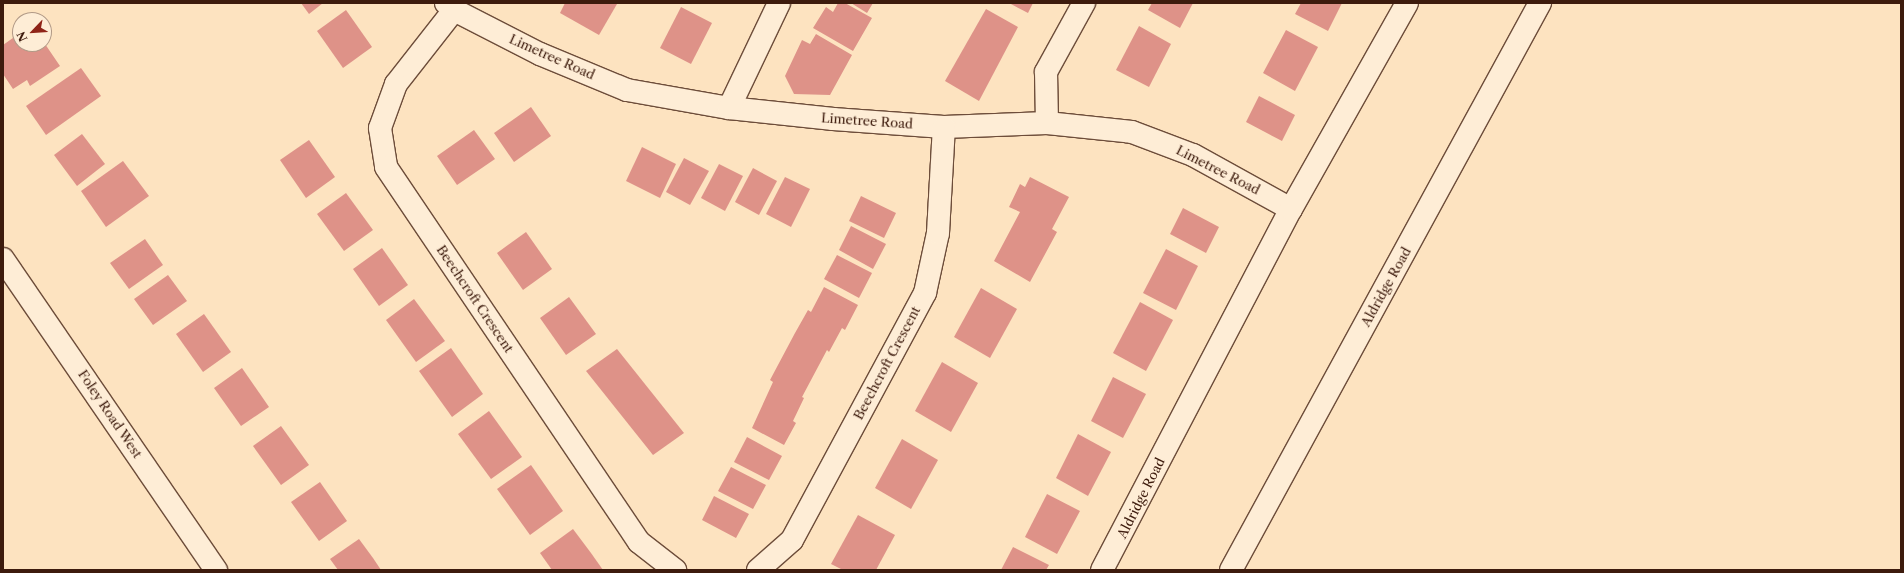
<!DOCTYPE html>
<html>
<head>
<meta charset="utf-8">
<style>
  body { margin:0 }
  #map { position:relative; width:1904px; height:573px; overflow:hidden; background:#fde3c0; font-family:"Libre Caslon Text",serif }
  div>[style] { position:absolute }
  .building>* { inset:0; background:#de9288 }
  .roads { filter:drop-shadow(1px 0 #6d4d3a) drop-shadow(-1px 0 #6d4d3a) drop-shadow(0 1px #6d4d3a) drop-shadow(0 -1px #6d4d3a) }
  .street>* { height:22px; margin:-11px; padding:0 11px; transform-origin:11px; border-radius:11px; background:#feedd6 }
  .secondary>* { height:22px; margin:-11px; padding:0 11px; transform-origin:11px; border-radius:11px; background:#feedd6 }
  span { translate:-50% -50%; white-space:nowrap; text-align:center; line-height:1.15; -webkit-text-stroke:3px #feedd6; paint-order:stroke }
  .street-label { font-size:13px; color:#3d1b0d }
  .frame { position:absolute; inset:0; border:4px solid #3d1b0d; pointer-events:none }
  .north { position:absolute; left:12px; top:12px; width:40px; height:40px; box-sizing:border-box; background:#feedd6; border:1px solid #b19986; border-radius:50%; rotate:245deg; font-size:11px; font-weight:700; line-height:16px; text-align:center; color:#3d1b0d }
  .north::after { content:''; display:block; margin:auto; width:14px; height:18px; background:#8f2418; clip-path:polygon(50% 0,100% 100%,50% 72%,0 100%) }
</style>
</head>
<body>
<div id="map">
  <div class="building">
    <div style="clip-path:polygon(301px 3px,323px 3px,309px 14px)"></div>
    <div style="clip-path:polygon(565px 3px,615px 3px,617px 4px,599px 35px,560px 13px)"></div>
    <div style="clip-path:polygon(838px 3px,845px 3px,872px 18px,853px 51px,813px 28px,826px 7px,833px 12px)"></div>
    <div style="clip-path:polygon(851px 3px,873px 3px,867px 13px)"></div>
    <div style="clip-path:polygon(1009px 3px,1033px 3px,1028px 13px)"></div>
    <div style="clip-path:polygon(1152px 3px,1193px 3px,1180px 28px,1148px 10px)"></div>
    <div style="clip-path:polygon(1301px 3px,1342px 3px,1328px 31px,1295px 14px)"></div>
    <div style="clip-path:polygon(681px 7px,712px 23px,691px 64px,660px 48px)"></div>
    <div style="clip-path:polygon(986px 9px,1018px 27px,979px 101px,945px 81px)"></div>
    <div style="clip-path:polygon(346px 10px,372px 47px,343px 68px,317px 31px)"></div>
    <div style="clip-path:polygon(1139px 26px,1171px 44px,1149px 87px,1116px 70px)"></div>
    <div style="clip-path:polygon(1286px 30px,1318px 47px,1295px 91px,1263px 73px)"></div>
    <div style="clip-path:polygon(20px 33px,20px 44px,45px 44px,60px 66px,30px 86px,27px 80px,13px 89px,3px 74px,3px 45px)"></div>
    <div style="clip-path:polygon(816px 34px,852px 55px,830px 95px,794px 94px,785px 76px,802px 40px,810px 44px)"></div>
    <div style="clip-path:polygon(81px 68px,101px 96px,46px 135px,26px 106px)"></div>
    <div style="clip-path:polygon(1259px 96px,1295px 115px,1282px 141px,1246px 122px)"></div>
    <div style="clip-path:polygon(531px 107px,551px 136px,514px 162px,494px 133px)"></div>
    <div style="clip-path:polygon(474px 130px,495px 159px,457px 185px,437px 156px)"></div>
    <div style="clip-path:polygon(82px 134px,105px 164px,77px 186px,54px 155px)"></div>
    <div style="clip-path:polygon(309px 140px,335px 177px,306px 198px,280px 160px)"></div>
    <div style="clip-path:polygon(642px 147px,676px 164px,660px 198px,626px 181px)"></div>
    <div style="clip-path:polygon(684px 158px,709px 171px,690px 205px,666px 192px)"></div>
    <div style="clip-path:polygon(123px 161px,149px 196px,106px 227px,81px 191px)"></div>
    <div style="clip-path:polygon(719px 164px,743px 176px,725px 211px,701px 198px)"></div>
    <div style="clip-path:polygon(753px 168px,777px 181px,759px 215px,735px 202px)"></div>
    <div style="clip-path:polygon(785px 177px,810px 189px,791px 227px,766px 214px)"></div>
    <div style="clip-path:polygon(1030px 177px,1069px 197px,1052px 229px,1057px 232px,1030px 282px,994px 261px,1020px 212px,1009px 207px,1020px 184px,1025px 187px)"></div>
    <div style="clip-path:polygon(346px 193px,373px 230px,344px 251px,317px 214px)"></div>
    <div style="clip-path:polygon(861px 196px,896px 213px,884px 238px,849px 221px)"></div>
    <div style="clip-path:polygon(1183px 208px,1219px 227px,1206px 253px,1170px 234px)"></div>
    <div style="clip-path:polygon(851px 226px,886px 244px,873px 269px,839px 250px)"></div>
    <div style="clip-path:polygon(526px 232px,552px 269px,523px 290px,497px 253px)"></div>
    <div style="clip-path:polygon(145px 239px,163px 265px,129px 289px,110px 263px)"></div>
    <div style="clip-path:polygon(382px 248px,408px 285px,379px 306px,353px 269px)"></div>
    <div style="clip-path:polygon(1166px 249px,1198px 266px,1176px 310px,1143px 293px)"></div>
    <div style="clip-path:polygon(837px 255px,872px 273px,859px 298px,824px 279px)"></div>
    <div style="clip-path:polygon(168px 275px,187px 301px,153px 325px,134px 299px)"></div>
    <div style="clip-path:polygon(824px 287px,858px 305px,845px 330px,842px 328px,829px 352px,827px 350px,802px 397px,804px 398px,793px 421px,796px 423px,784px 445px,752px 428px,773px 382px,770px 380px,795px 333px,808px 310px,811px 312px)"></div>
    <div style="clip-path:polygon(981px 288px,1017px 309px,990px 358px,954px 337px)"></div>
    <div style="clip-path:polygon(569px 297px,596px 334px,566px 355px,540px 318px)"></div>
    <div style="clip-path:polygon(414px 299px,445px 341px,416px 362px,386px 320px)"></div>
    <div style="clip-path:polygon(1140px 302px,1173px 320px,1146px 371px,1113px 353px)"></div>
    <div style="clip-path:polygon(204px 314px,231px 352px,203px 372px,176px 334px)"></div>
    <div style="clip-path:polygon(451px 348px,483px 394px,452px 417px,419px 371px)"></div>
    <div style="clip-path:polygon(617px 349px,684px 433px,653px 455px,586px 371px)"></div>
    <div style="clip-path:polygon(942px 362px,978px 383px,951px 432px,915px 411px)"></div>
    <div style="clip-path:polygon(242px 368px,269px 407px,241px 426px,214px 388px)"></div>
    <div style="clip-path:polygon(1113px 377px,1146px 394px,1123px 438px,1091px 421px)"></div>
    <div style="clip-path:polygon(489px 411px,522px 457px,491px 479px,458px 434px)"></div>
    <div style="clip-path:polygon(281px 426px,309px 465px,281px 485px,253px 446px)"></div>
    <div style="clip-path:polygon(1078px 434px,1111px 452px,1088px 496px,1056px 478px)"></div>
    <div style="clip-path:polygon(747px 437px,782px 456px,769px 480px,734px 462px)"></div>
    <div style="clip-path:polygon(902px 439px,938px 460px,911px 509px,875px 488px)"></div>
    <div style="clip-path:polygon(531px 465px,563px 511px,530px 535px,497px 489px)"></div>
    <div style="clip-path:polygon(731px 467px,766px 485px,753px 509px,718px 491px)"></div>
    <div style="clip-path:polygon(320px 482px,347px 521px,319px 541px,291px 502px)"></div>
    <div style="clip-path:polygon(1047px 494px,1080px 511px,1057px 554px,1025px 537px)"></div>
    <div style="clip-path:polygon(714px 496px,749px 514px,736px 538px,702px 520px)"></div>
    <div style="clip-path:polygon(858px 515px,895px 535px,876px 570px,843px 570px,831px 564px)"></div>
    <div style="clip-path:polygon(573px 529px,591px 553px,603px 570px,552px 570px,540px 553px)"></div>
    <div style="clip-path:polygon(359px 539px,373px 558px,381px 570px,338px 570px,330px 559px)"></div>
    <div style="clip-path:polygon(1013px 547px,1049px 565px,1046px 570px,1001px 570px)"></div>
  </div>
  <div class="roads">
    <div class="street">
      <div style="left:446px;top:3px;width:11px;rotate:41deg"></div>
      <div style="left:454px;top:10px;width:97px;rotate:27.1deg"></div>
      <div style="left:540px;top:54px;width:94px;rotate:22.5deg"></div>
      <div style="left:627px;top:90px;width:104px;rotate:10deg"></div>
      <div style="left:729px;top:108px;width:105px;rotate:6deg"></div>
      <div style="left:833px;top:119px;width:111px;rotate:4.1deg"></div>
      <div style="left:944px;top:127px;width:103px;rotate:-2.2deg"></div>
      <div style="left:1047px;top:123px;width:85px;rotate:6deg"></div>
      <div style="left:1132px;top:132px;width:65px;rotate:20.7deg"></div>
      <div style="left:1193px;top:155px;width:112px;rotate:28.9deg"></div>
      <div style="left:454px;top:10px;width:94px;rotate:128.1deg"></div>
      <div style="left:396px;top:84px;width:47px;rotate:110deg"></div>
      <div style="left:380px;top:128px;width:39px;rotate:81deg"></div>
      <div style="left:386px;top:167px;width:452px;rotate:56deg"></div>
      <div style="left:639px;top:542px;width:46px;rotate:37.9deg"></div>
      <div style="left:729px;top:108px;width:116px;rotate:-64.5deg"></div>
      <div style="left:1047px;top:123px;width:51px;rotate:-91.1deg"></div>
      <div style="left:1046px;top:72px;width:79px;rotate:-61.2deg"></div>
      <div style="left:758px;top:570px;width:45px;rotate:-41.4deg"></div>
      <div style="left:792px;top:540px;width:281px;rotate:-61.7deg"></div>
      <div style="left:925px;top:293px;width:61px;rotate:-77.8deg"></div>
      <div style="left:938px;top:233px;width:106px;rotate:-86.8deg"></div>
      <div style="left:1102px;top:570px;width:407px;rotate:-62.4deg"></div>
      <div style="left:1291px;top:209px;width:236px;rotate:-60.6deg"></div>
    </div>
    <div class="secondary">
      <div style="left:3px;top:259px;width:377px;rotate:55.6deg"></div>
      <div style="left:1231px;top:570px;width:646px;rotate:-61.41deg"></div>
    </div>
  </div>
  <div class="street-label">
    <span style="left:552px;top:57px;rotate:24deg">Limetree Road</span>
    <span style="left:867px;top:121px;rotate:4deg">Limetree Road</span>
    <span style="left:1218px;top:170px;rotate:27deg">Limetree Road</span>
    <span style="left:1386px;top:287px;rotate:-61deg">Aldridge Road</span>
    <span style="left:475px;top:299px;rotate:56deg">Beechcroft Crescent</span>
    <span style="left:887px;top:363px;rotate:-62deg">Beechcroft Crescent</span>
    <span style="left:110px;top:414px;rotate:56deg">Foley Road West</span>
    <span style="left:1141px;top:498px;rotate:-63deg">Aldridge Road</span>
  </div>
  <div class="frame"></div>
  <div class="north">N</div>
</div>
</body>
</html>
